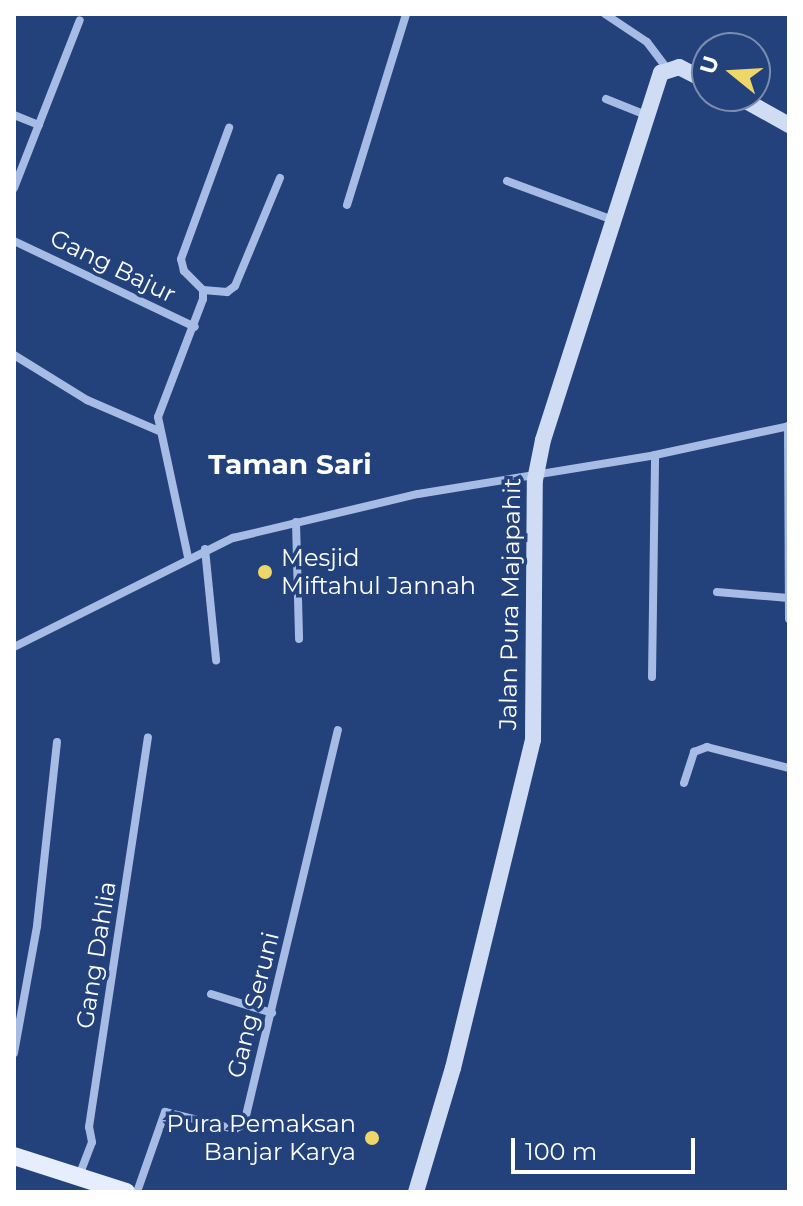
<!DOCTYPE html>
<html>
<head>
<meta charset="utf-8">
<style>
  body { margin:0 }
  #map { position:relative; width:803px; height:1206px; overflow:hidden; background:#23417a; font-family:Montserrat,sans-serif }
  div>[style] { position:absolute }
  .street>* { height:8px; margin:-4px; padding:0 4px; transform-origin:4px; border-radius:4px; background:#a6bce5 }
  .secondary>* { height:16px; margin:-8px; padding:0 8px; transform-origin:8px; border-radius:8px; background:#cfdcf4 }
  .primary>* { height:18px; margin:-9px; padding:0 9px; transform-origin:9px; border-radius:9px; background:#e6edfc }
  .dots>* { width:22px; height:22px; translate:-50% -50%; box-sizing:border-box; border:4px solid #23417a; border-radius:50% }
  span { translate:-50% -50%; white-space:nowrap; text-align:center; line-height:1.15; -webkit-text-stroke:7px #23417a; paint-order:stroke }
  .street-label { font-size:24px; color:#fff }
  .poi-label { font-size:24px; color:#fff }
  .left { translate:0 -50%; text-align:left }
  .right { translate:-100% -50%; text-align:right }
  .quarter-label { font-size:28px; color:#fff; font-weight:700 }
  .frame { position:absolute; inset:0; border:16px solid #fff; pointer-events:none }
  .north { position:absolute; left:691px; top:32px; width:80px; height:80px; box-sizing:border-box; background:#23417a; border:2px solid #7b8daf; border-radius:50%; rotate:288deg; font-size:22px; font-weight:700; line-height:32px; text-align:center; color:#fff }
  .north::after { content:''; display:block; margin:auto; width:28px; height:36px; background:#efd669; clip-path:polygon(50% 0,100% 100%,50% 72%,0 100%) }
  .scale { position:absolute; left:511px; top:1138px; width:184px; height:36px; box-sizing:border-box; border:4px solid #fff; border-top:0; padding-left:10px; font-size:24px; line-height:28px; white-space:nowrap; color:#fff; -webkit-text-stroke:6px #23417a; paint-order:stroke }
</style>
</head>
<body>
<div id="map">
  <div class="street">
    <div style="left:605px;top:14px;width:50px;rotate:33.7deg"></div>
    <div style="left:647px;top:42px;width:34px;rotate:53deg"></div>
    <div style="left:729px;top:48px;width:12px;rotate:-85deg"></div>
    <div style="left:606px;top:99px;width:43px;rotate:21.8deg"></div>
    <div style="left:14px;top:115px;width:27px;rotate:22deg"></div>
    <div style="left:507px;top:181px;width:113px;rotate:20.2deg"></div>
    <div style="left:14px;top:188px;width:180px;rotate:-68.6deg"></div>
    <div style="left:347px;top:205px;width:200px;rotate:-72.8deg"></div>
    <div style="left:14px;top:241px;width:200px;rotate:25.4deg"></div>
    <div style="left:203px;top:290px;width:24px;rotate:5deg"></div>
    <div style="left:227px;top:292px;width:10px;rotate:-37deg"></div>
    <div style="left:235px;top:286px;width:117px;rotate:-67.4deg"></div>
    <div style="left:14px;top:355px;width:86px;rotate:31.7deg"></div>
    <div style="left:87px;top:400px;width:78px;rotate:23.3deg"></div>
    <div style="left:788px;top:426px;width:193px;rotate:89.7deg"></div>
    <div style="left:296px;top:522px;width:117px;rotate:88.5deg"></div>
    <div style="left:205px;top:549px;width:112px;rotate:84.3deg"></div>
    <div style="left:188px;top:557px;width:143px;rotate:-102.1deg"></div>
    <div style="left:158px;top:417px;width:126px;rotate:-69.1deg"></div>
    <div style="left:203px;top:299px;width:9px;rotate:-90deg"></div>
    <div style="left:203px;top:290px;width:27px;rotate:-135deg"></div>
    <div style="left:184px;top:271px;width:12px;rotate:-104deg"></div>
    <div style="left:181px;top:259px;width:140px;rotate:-69.9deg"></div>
    <div style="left:717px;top:592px;width:72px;rotate:4.8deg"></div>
    <div style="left:14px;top:647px;width:245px;rotate:-26.5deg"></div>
    <div style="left:233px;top:538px;width:190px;rotate:-13.4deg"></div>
    <div style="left:418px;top:494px;width:240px;rotate:-9.3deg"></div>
    <div style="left:655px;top:455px;width:137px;rotate:-12.2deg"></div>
    <div style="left:652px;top:677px;width:222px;rotate:-89.2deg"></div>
    <div style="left:684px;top:783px;width:33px;rotate:-72deg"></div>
    <div style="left:694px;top:752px;width:14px;rotate:-21deg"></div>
    <div style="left:707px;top:747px;width:85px;rotate:14.4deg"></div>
    <div style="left:211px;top:994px;width:64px;rotate:17.3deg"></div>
    <div style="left:14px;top:1053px;width:129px;rotate:-79.7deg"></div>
    <div style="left:37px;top:926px;width:185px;rotate:-83.8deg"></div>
    <div style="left:79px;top:1176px;width:36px;rotate:-69deg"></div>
    <div style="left:92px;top:1142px;width:15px;rotate:-101deg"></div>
    <div style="left:89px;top:1127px;width:394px;rotate:-81.4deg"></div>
    <div style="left:137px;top:1192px;width:85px;rotate:-70.7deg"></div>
    <div style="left:165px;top:1112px;width:72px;rotate:13.7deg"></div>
    <div style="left:235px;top:1129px;width:10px;rotate:-29deg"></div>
    <div style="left:244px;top:1124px;width:405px;rotate:-76.6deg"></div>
  </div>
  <div class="secondary">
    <div style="left:737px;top:96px;width:60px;rotate:29.1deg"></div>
    <div style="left:416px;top:1192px;width:129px;rotate:-73.4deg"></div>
    <div style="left:453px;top:1068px;width:338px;rotate:-76.3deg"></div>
    <div style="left:533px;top:740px;width:260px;rotate:-89.6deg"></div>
    <div style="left:535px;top:480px;width:41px;rotate:-78.7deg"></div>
    <div style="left:543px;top:440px;width:386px;rotate:-72.2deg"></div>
    <div style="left:661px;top:73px;width:19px;rotate:-18deg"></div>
    <div style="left:679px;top:67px;width:31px;rotate:27deg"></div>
  </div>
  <div class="primary">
    <div style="left:14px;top:1156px;width:118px;rotate:17.8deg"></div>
  </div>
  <div class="dots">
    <div style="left:265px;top:572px;background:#efd669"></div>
    <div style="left:372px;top:1138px;background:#efd669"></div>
  </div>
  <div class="street-label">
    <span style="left:113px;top:266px;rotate:26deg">Gang Bajur</span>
    <span style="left:510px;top:604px;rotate:-89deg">Jalan Pura Majapahit</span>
    <span style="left:96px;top:955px;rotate:-81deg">Gang Dahlia</span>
    <span style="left:253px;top:1005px;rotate:-76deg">Gang Seruni</span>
  </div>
  <div class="poi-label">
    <span class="left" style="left:281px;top:572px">Mesjid<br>Miftahul Jannah</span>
    <span class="right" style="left:356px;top:1138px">Pura Pemaksan<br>Banjar Karya</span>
  </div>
  <div class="quarter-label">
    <span style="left:290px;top:464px">Taman Sari</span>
  </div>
  <div class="frame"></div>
  <div class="north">U</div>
  <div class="scale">100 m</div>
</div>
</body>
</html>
